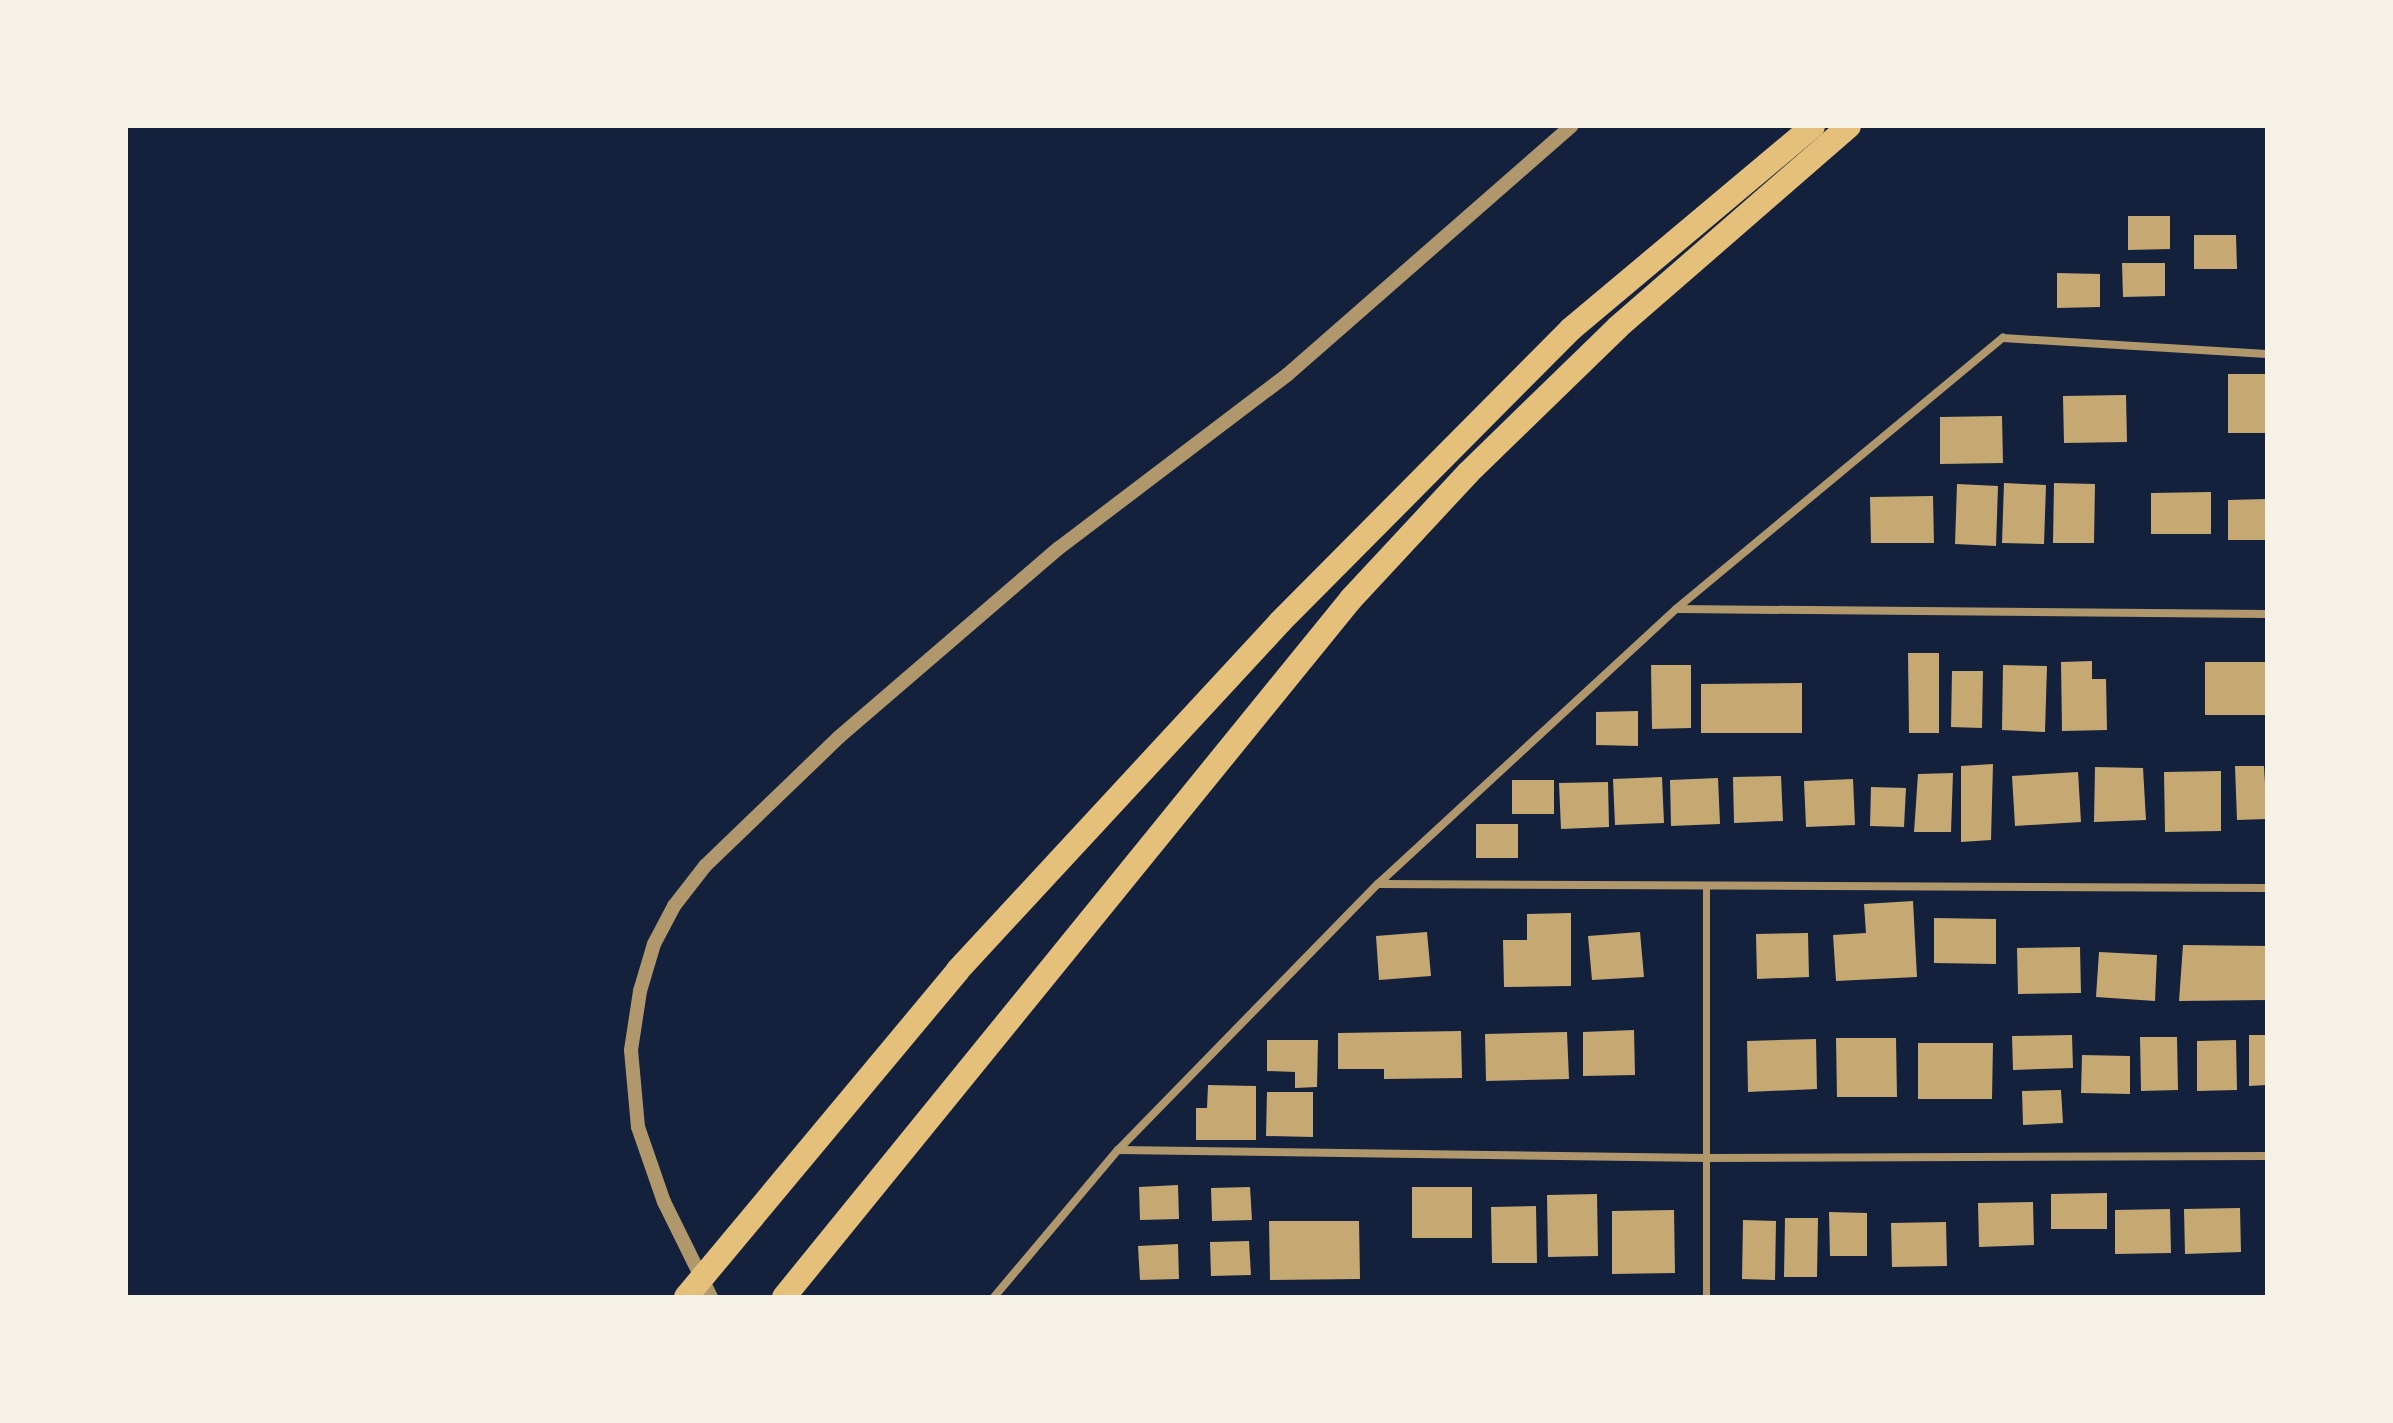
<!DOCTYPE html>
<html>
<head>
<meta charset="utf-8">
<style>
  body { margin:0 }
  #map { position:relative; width:2393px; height:1423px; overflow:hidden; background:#14213d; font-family:"IBM Plex Serif",serif }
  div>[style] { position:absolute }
  .building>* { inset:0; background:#c6a872 }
  .pedestrian>* { height:7px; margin:-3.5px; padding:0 3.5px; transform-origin:3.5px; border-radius:3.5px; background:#b1986c }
  .minor>* { height:8px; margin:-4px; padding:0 4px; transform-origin:4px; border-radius:4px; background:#b1986c }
  .tertiary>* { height:14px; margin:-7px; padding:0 7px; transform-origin:7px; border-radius:7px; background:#b1986c }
  .motorway>* { height:24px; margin:-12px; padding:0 12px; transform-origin:12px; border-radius:12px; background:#e5c07b }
  span { translate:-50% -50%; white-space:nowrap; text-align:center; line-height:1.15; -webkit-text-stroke:6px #f6f1e7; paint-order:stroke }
  .frame { position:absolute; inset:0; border:128px solid #f6f1e7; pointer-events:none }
</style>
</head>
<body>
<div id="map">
  <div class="building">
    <div style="clip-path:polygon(2128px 216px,2170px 216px,2170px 249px,2128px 250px)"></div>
    <div style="clip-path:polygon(2194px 235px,2236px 235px,2237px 269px,2194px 269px)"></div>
    <div style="clip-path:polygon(2122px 263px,2165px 263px,2165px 296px,2123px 297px)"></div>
    <div style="clip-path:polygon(2057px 273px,2100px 274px,2100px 307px,2057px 308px)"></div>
    <div style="clip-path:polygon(2228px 374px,2267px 374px,2267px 433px,2228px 433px)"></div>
    <div style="clip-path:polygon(2126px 395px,2127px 442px,2064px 443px,2063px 396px)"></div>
    <div style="clip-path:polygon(2002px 416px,2003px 463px,1940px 464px,1940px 417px)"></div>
    <div style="clip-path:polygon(2004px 483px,2046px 485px,2044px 544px,2002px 543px)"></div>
    <div style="clip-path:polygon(2054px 483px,2095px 484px,2094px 543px,2053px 543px)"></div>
    <div style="clip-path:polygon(1957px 484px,1998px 486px,1996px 546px,1955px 544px)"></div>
    <div style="clip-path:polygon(2211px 492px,2211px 534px,2151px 534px,2151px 493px)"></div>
    <div style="clip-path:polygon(1933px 496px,1934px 543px,1871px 543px,1870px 497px)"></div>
    <div style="clip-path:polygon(2267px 499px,2267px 540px,2228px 540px,2228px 500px)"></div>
    <div style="clip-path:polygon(1908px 653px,1939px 653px,1939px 733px,1909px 733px)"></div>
    <div style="clip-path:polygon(2092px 661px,2092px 679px,2106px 679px,2107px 730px,2062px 731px,2061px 662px)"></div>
    <div style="clip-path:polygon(2205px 662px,2266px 662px,2266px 715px,2205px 715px)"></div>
    <div style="clip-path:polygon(1651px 665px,1691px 665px,1691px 728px,1652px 729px)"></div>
    <div style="clip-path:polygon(2003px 665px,2047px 666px,2045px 732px,2002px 730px)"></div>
    <div style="clip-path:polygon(1952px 671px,1983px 671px,1982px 728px,1951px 727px)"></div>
    <div style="clip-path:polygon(1802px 683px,1802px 733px,1701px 733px,1701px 684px)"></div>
    <div style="clip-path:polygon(1638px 711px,1638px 746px,1596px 745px,1596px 712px)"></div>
    <div style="clip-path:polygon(1993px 764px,1991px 840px,1961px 842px,1961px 766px)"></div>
    <div style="clip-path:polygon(2235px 766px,2264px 766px,2267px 819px,2237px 820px)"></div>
    <div style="clip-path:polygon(2095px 767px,2143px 768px,2146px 820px,2094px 822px)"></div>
    <div style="clip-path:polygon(2221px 771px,2221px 831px,2165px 832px,2164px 772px)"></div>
    <div style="clip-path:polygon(2078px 772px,2081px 822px,2015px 826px,2012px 776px)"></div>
    <div style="clip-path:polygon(1953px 773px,1951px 832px,1914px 832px,1918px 774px)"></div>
    <div style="clip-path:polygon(1781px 776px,1783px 821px,1734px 823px,1733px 777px)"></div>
    <div style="clip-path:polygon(1662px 777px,1664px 823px,1615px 825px,1613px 779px)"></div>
    <div style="clip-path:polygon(1718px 778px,1720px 824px,1671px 826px,1670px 780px)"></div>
    <div style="clip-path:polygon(1853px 779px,1855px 825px,1806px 827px,1804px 781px)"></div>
    <div style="clip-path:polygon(1512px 780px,1554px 780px,1554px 814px,1512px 814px)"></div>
    <div style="clip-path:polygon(1608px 782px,1609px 827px,1561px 829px,1559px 783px)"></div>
    <div style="clip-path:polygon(1871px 787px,1906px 788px,1904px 827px,1870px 826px)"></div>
    <div style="clip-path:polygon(1476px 824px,1518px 824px,1518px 858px,1476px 858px)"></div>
    <div style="clip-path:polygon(1913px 901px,1917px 977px,1836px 981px,1833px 935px,1866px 933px,1864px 904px)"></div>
    <div style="clip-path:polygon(1571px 913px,1571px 986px,1504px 987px,1503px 940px,1527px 940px,1527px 914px)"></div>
    <div style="clip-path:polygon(1934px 918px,1996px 919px,1996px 964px,1934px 963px)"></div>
    <div style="clip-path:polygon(1427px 932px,1431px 976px,1379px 980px,1376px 936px)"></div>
    <div style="clip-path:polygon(1640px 932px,1644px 977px,1592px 980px,1588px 936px)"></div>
    <div style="clip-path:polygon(1808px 933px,1809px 977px,1757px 979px,1756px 934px)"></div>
    <div style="clip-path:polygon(2183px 945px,2267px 946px,2267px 1000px,2179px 1001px)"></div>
    <div style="clip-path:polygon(2080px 947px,2081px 993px,2018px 994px,2017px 948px)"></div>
    <div style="clip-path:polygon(2099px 952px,2157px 955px,2155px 1001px,2096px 997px)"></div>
    <div style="clip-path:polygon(1634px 1030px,1635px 1075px,1583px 1076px,1583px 1032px)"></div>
    <div style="clip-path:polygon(1461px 1031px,1462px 1078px,1384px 1079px,1384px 1069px,1338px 1069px,1338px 1033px)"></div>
    <div style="clip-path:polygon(1567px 1032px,1569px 1079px,1486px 1081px,1485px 1034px)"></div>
    <div style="clip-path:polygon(2072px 1035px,2073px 1068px,2013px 1070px,2012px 1036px)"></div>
    <div style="clip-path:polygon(2249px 1035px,2267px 1035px,2267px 1085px,2249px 1086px)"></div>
    <div style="clip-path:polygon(2140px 1037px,2177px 1037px,2178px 1090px,2141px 1091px)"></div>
    <div style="clip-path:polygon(1836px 1038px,1896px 1038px,1897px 1097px,1837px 1097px)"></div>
    <div style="clip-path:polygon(1816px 1039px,1817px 1089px,1748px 1092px,1747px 1041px)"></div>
    <div style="clip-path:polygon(1267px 1040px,1318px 1040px,1317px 1087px,1295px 1088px,1295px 1072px,1267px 1071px)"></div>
    <div style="clip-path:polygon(2236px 1040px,2237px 1090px,2197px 1091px,2197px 1041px)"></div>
    <div style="clip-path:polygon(1918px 1043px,1993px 1043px,1992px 1099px,1918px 1099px)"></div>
    <div style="clip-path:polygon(2082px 1055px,2130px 1056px,2130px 1094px,2081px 1093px)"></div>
    <div style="clip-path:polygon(1208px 1085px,1256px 1086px,1256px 1140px,1196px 1140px,1196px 1108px,1207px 1108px)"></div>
    <div style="clip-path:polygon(2061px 1090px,2063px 1123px,2023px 1125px,2022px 1091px)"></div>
    <div style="clip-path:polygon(1267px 1092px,1313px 1092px,1313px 1137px,1266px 1136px)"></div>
    <div style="clip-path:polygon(1178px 1185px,1179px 1219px,1140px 1220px,1139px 1187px)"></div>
    <div style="clip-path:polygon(1250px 1187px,1252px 1220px,1212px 1221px,1211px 1188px)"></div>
    <div style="clip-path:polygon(1412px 1187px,1472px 1187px,1472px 1238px,1412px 1238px)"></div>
    <div style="clip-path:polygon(2107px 1193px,2107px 1229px,2051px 1229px,2051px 1194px)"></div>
    <div style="clip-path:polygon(1597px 1194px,1598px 1256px,1548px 1257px,1547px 1195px)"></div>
    <div style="clip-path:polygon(2033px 1202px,2034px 1245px,1979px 1247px,1978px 1203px)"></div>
    <div style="clip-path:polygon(1536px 1206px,1537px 1263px,1492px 1263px,1491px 1207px)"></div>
    <div style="clip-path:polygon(2240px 1208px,2241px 1252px,2185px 1254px,2184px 1209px)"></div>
    <div style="clip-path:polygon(2170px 1209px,2171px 1253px,2115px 1254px,2115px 1210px)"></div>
    <div style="clip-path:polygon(1674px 1210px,1675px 1273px,1612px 1274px,1612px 1211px)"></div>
    <div style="clip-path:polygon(1829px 1212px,1867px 1213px,1867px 1256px,1830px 1256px)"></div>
    <div style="clip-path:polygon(1785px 1218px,1818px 1218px,1817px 1277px,1784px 1277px)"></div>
    <div style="clip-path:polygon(1743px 1220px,1776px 1221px,1775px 1280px,1742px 1279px)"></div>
    <div style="clip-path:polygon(1269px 1221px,1359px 1221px,1360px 1279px,1270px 1280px)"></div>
    <div style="clip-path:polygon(1946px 1222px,1947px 1266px,1892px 1267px,1891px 1223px)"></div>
    <div style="clip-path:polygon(1249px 1241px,1251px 1275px,1211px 1276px,1210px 1242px)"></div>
    <div style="clip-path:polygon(1178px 1244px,1179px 1279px,1140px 1280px,1138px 1246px)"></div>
  </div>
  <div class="pedestrian">
    <div style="left:1706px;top:885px;width:412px;rotate:90deg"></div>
  </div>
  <div class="minor">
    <div style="left:1677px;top:609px;width:590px;rotate:0.49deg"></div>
    <div style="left:1379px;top:884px;width:888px;rotate:0.26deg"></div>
    <div style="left:1118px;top:1150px;width:588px;rotate:0.78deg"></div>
    <div style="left:1706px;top:1158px;width:561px;rotate:-0.2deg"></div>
    <div style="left:994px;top:1297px;width:192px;rotate:-49.9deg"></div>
    <div style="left:1118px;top:1150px;width:372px;rotate:-45.7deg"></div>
    <div style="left:1378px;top:884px;width:405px;rotate:-42.7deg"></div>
    <div style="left:1676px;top:609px;width:425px;rotate:-39.7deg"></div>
    <div style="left:2003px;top:338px;width:264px;rotate:3.5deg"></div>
  </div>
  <div class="tertiary">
    <div style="left:711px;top:1297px;width:106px;rotate:-116.3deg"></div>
    <div style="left:664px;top:1202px;width:79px;rotate:-109.1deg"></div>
    <div style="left:638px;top:1127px;width:77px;rotate:-95.2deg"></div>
    <div style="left:631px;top:1050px;width:60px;rotate:-81.3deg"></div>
    <div style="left:640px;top:991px;width:49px;rotate:-73.4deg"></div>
    <div style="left:654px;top:944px;width:43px;rotate:-62.2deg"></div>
    <div style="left:674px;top:906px;width:51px;rotate:-52.2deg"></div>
    <div style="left:705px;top:866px;width:186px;rotate:-43.9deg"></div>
    <div style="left:839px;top:737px;width:290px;rotate:-40.7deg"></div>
    <div style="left:1059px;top:548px;width:286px;rotate:-37.2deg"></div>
    <div style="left:1287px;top:375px;width:378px;rotate:-41.2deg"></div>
  </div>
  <div class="motorway">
    <div style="left:686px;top:1297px;width:425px;rotate:-50.2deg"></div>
    <div style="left:958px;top:970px;width:474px;rotate:-47.2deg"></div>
    <div style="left:1280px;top:622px;width:413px;rotate:-45.2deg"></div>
    <div style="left:1571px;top:329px;width:316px;rotate:-40deg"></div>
    <div style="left:784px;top:1297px;width:899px;rotate:-50.91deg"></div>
    <div style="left:1351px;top:599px;width:172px;rotate:-47.1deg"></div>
    <div style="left:1468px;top:473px;width:209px;rotate:-44.2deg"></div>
    <div style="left:1618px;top:327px;width:306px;rotate:-41deg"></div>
  </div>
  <div class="frame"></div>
</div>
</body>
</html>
